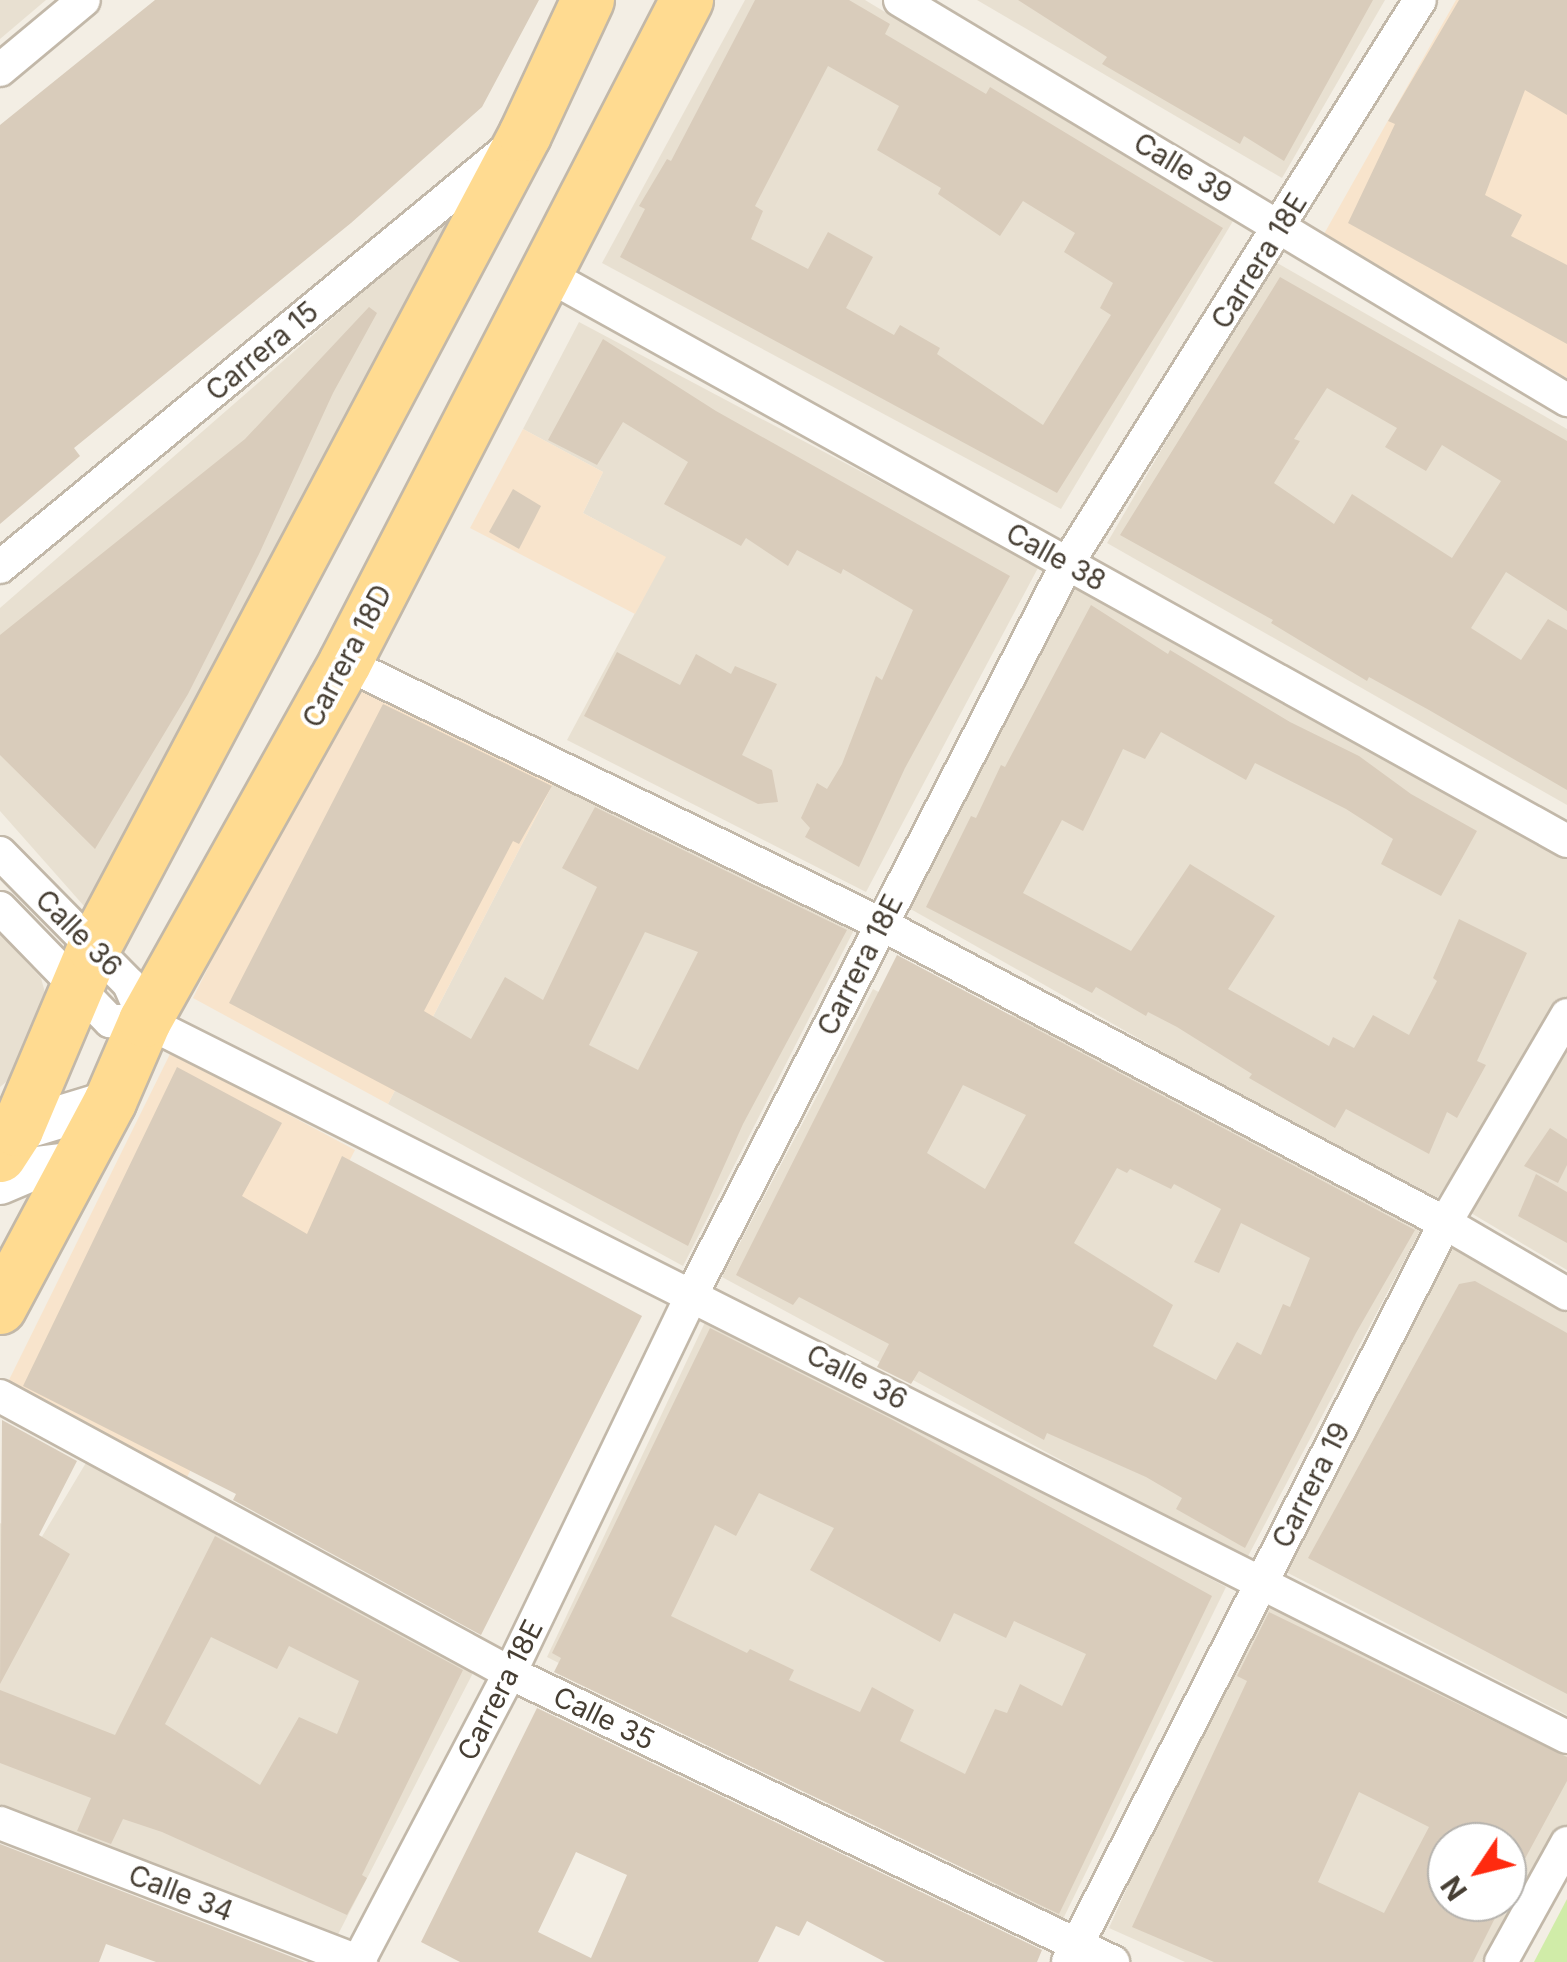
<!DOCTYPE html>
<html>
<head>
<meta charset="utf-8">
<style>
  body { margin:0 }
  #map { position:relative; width:1567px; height:1962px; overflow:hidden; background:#f3eee4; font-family:Inter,sans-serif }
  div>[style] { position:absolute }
  .residential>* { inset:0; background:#e8e0d1 }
  .commercial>* { inset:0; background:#f8e4cc }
  .green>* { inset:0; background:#d0eca8 }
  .building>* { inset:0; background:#d9ccbb }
  .roads { filter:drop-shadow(2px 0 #c2b8a9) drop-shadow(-2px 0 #c2b8a9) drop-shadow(0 2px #c2b8a9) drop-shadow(0 -2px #c2b8a9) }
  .minor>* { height:32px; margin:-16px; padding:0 16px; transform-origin:16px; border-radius:16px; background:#fff }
  .tertiary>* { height:42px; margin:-21px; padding:0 21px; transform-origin:21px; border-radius:21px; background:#fff }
  .primary>* { height:52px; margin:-26px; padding:0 26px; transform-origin:26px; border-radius:26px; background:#ffdb91 }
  span { translate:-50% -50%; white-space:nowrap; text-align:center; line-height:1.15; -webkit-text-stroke:8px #fff; paint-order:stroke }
  .street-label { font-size:28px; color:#463e33 }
  .north { position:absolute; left:1427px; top:1822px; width:100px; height:100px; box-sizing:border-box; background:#fff; border:2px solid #b5b2ad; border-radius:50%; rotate:235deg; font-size:28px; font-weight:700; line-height:40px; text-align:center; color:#463e33 }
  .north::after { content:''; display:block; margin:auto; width:35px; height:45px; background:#ff2a0f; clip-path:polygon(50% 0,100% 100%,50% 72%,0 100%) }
</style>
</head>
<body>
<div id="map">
  <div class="residential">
    <div style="clip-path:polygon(0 0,46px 0,0 39px)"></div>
    <div style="clip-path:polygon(745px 0,865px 0,1233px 221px,1061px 509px,602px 263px)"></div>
    <div style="clip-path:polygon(977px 0,1385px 0,1282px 178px)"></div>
    <div style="clip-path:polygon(476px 193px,84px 906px,0 811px,0 608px)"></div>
    <div style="clip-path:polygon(1272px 260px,1567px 429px,1567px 805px,1107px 543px)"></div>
    <div style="clip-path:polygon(579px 322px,1039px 566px,866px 892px,567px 740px,665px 557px,583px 513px,603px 472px,523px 429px)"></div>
    <div style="clip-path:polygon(1060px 576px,1567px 850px,1567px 1001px,1436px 1200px,1277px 1117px,900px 903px)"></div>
    <div style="clip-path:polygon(556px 778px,855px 928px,683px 1266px,388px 1104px)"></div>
    <div style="clip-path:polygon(0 934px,41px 978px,50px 1011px,23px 1068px,0 1087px)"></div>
    <div style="clip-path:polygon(873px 989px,990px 1051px,1014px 1011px,1422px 1227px,1246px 1560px,722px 1277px)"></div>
    <div style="clip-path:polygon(1567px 1039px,1567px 1270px,1471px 1213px)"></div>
    <div style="clip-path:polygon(1453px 1247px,1567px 1312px,1567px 1715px,1282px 1570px)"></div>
    <div style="clip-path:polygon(708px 1316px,1226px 1587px,1063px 1919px,547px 1657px)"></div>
    <div style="clip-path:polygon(90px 1456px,473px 1673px,331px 1948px,0 1816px,0 1523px,37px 1545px)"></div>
    <div style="clip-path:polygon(evenodd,1259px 1594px,1567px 1748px,1567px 1834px,1500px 1962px,1185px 1962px,1109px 1928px,1259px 1594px,1447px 1842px,1507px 1842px,1507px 1902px,1447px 1902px,1447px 1842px)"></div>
  </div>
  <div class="commercial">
    <div style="clip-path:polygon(1456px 0,1567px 0,1567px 378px,1324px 234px)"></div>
    <div style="clip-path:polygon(523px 429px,603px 472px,583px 513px,666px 557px,635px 614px,470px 528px)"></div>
    <div style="clip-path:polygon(353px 676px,556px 778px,388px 1104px,193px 998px)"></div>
    <div style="clip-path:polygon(171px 1052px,355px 1150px,185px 1481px,7px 1384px)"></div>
  </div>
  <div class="green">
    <div style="clip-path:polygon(1567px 1899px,1567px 1962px,1534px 1962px)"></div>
  </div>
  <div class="building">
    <div style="clip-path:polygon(155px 0,539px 0,482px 107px,351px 223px,74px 448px,80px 456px,0 524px,0 125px)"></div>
    <div style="clip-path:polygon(evenodd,755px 0,849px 0,890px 24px,885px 34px,986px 94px,990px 87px,1223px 228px,1057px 493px,620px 257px,645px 209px,639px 206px,667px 159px,671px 161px,755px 0,828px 66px,899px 106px,877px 150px,941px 188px,938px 194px,1000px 236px,1023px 201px,1075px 233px,1064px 252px,1113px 283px,1100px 308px,1111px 315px,1043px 425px,937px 354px,940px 348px,900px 325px,894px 335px,846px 308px,873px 257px,828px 232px,808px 269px,751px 239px,763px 211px,755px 206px,828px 66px)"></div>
    <div style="clip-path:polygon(1018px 0,1373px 0,1284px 161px,1244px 136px,1240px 144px,1102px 64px,1107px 57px)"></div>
    <div style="clip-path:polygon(1459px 0,1567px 0,1567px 115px,1525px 90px,1485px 195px,1522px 215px,1511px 236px,1567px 265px,1567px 344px,1348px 223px,1395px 124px,1388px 121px)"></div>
    <div style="clip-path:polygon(evenodd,1280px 277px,1567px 441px,1567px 611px,1506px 572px,1471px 628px,1521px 660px,1548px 619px,1567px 630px,1567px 790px,1429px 710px,1369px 677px,1367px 681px,1271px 623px,1273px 620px,1120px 535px,1280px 277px,1327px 388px,1397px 428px,1385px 447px,1426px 471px,1442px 445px,1501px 481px,1452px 558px,1352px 494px,1334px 524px,1274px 483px,1300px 441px,1294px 439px,1327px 388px)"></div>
    <div style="clip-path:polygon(369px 307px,377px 313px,333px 393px,259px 554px,188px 694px,95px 849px,0 755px,0 635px,245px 439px)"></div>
    <div style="clip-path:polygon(603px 339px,716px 411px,1010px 576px,905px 768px,859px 867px,805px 837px,810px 828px,801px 818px,817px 783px,827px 789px,842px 764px,876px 676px,882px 680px,913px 610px,843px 569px,841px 574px,797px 550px,788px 566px,746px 538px,741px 546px,664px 504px,688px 462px,623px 422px,597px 465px,548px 440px)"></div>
    <div style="clip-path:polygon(513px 489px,541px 506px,519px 549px,489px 532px)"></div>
    <div style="clip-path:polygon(1091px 605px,1168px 654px,1170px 650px,1290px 722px,1359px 756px,1411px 794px,1477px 831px,1441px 896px,1381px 864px,1393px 839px,1346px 809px,1255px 763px,1246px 780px,1161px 732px,1145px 759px,1123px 749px,1083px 831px,1062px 820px,1023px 893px,1131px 951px,1190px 864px,1275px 916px,1228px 989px,1329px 1046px,1333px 1037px,1354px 1048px,1373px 1015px,1409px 1035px,1437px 981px,1433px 978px,1459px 919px,1527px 953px,1477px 1061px,1486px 1065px,1457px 1118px,1447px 1112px,1429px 1154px,1346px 1109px,1335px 1128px,1249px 1078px,1252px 1074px,1177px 1027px,1148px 1012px,1146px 1016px,1096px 987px,1092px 993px,926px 907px,971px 816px,976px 818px,1001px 765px,1005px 767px)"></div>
    <div style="clip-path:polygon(617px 652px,680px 685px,696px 654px,731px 674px,735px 666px,777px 684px,742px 755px,772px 770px,778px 802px,758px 804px,584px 716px)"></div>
    <div style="clip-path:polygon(evenodd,383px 704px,552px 786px,519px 844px,513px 841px,424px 1011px,471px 1039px,505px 977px,543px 1000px,597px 887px,562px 868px,595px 807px,847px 930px,743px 1124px,688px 1246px,229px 1003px,383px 704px,645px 932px,698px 952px,638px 1070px,589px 1045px,645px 932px)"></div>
    <div style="clip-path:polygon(evenodd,897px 955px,1415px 1230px,1356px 1333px,1245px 1548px,1176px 1509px,1182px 1498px,1146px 1477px,1047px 1433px,1044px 1440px,919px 1371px,911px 1384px,877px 1367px,889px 1344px,799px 1297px,793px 1305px,736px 1275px,897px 955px,963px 1085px,1026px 1115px,985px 1189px,927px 1153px,963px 1085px,897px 955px,1117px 1168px,1127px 1173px,1130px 1169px,1171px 1189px,1174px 1184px,1221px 1209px,1194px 1262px,1219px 1273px,1241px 1223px,1310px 1258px,1290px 1307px,1283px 1304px,1261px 1355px,1237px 1342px,1216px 1380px,1153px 1346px,1173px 1305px,1074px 1243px,1117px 1168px)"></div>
    <div style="clip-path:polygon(177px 1067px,282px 1123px,242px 1196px,307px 1234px,342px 1156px,642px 1316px,481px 1635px,233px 1500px,236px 1494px,23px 1386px)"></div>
    <div style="clip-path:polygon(1550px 1128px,1567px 1139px,1567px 1165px,1558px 1183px,1524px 1166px)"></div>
    <div style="clip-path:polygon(1536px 1174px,1567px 1192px,1567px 1243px,1518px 1216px)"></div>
    <div style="clip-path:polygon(1475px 1281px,1567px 1333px,1567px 1694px,1308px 1558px,1459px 1284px)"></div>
    <div style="clip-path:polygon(evenodd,710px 1328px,891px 1419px,1212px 1596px,1059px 1914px,554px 1672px,561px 1658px,552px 1653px,710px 1328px,759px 1493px,834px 1528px,810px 1570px,940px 1642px,954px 1613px,1006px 1638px,1014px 1621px,1086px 1654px,1062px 1706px,1020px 1684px,1007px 1713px,995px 1709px,965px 1774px,900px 1741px,914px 1710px,872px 1687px,860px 1712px,789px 1680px,794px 1670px,750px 1649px,747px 1653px,671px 1616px,715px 1525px,736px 1536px,759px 1493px)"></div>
    <div style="clip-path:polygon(2px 1420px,77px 1461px,39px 1535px,70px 1554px,0 1684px)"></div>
    <div style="clip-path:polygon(evenodd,215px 1536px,463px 1670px,362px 1875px,367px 1878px,347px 1915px,162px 1832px,123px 1819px,111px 1844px,77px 1831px,91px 1798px,0 1763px,0 1690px,115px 1735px,215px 1536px,211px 1637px,277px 1669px,289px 1646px,359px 1681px,337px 1734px,299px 1717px,260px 1785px,165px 1724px,211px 1637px)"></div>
    <div style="clip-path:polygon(evenodd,1269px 1612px,1567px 1757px,1567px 1781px,1507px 1892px,1507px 1842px,1447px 1842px,1447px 1902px,1503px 1902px,1473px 1962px,1214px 1962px,1132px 1927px,1247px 1681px,1237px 1676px,1269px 1612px,1359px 1792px,1429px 1827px,1384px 1913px,1318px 1882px,1359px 1792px)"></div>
    <div style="clip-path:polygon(evenodd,537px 1708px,1042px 1950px,1037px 1962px,885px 1962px,807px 1921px,799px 1936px,776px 1926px,758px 1962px,460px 1962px,421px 1942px,537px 1708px,576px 1852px,627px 1875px,591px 1958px,538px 1932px,576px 1852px)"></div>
    <div style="clip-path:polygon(0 1844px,305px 1962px,156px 1962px,106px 1944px,99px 1962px,0 1962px)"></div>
  </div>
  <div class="roads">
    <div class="minor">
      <div style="left:900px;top:0;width:778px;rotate:30.95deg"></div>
      <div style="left:0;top:70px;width:109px;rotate:-39.8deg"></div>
      <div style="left:544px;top:273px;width:1170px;rotate:29.04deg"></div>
      <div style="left:0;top:567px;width:656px;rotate:-39.49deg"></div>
      <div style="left:345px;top:663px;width:596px;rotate:25.96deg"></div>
      <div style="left:881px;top:924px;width:638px;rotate:27.93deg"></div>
      <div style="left:1445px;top:1223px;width:141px;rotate:30.2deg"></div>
      <div style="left:0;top:853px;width:184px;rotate:45.4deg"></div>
      <div style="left:129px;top:984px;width:40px;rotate:66.6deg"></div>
      <div style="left:0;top:908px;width:158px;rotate:45.8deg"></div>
      <div style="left:110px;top:1021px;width:35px"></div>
      <div style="left:145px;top:1021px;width:1592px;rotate:26.73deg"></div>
      <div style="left:0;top:1396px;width:580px;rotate:28.51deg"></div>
      <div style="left:510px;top:1673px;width:669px;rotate:25.61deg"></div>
      <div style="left:0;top:1823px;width:387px;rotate:21.1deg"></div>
      <div style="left:358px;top:1962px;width:327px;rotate:-62.3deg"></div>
      <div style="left:510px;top:1673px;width:420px;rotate:-64.3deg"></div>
      <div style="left:692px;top:1294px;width:821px;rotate:-62.81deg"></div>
      <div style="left:1067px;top:564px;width:665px;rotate:-57.96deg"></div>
      <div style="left:1068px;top:1962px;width:830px;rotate:-62.97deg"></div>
      <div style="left:1445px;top:1223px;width:241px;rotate:-59.6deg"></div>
      <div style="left:1501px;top:1962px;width:136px;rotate:-61deg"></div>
    </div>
    <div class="tertiary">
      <div style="left:0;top:1142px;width:21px;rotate:-35deg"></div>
      <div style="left:17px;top:1130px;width:97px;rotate:-16.8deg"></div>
      <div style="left:0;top:1183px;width:39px;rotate:-23deg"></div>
      <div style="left:36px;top:1168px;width:41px;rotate:-7deg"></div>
    </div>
    <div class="primary">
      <div style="left:0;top:1156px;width:31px;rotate:-57deg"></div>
      <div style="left:17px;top:1130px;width:198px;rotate:-67.1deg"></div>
      <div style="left:94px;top:948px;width:920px;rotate:-62.07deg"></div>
      <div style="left:525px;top:135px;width:149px;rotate:-65deg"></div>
      <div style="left:0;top:1308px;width:234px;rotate:-61.9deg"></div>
      <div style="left:110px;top:1102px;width:88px;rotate:-66.6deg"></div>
      <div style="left:145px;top:1021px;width:410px;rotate:-60.8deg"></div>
      <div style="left:345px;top:663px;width:746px;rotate:-62.71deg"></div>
    </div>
  </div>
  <div class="street-label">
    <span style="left:1183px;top:168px;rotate:31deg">Calle 39</span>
    <span style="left:1259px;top:261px;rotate:-58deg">Carrera 18E</span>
    <span style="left:262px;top:351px;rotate:-40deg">Carrera 15</span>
    <span style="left:1056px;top:557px;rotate:29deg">Calle 38</span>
    <span style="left:347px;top:656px;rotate:-62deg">Carrera 18D</span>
    <span style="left:79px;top:933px;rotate:45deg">Calle 36</span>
    <span style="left:860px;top:965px;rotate:-63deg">Carrera 18E</span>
    <span style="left:857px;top:1377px;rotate:27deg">Calle 36</span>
    <span style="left:1311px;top:1485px;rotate:-63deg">Carrera 19</span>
    <span style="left:500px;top:1690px;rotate:-63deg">Carrera 18E</span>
    <span style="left:604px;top:1718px;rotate:26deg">Calle 35</span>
    <span style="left:181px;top:1893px;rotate:21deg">Calle 34</span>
  </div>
  <div class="north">N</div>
</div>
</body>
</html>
